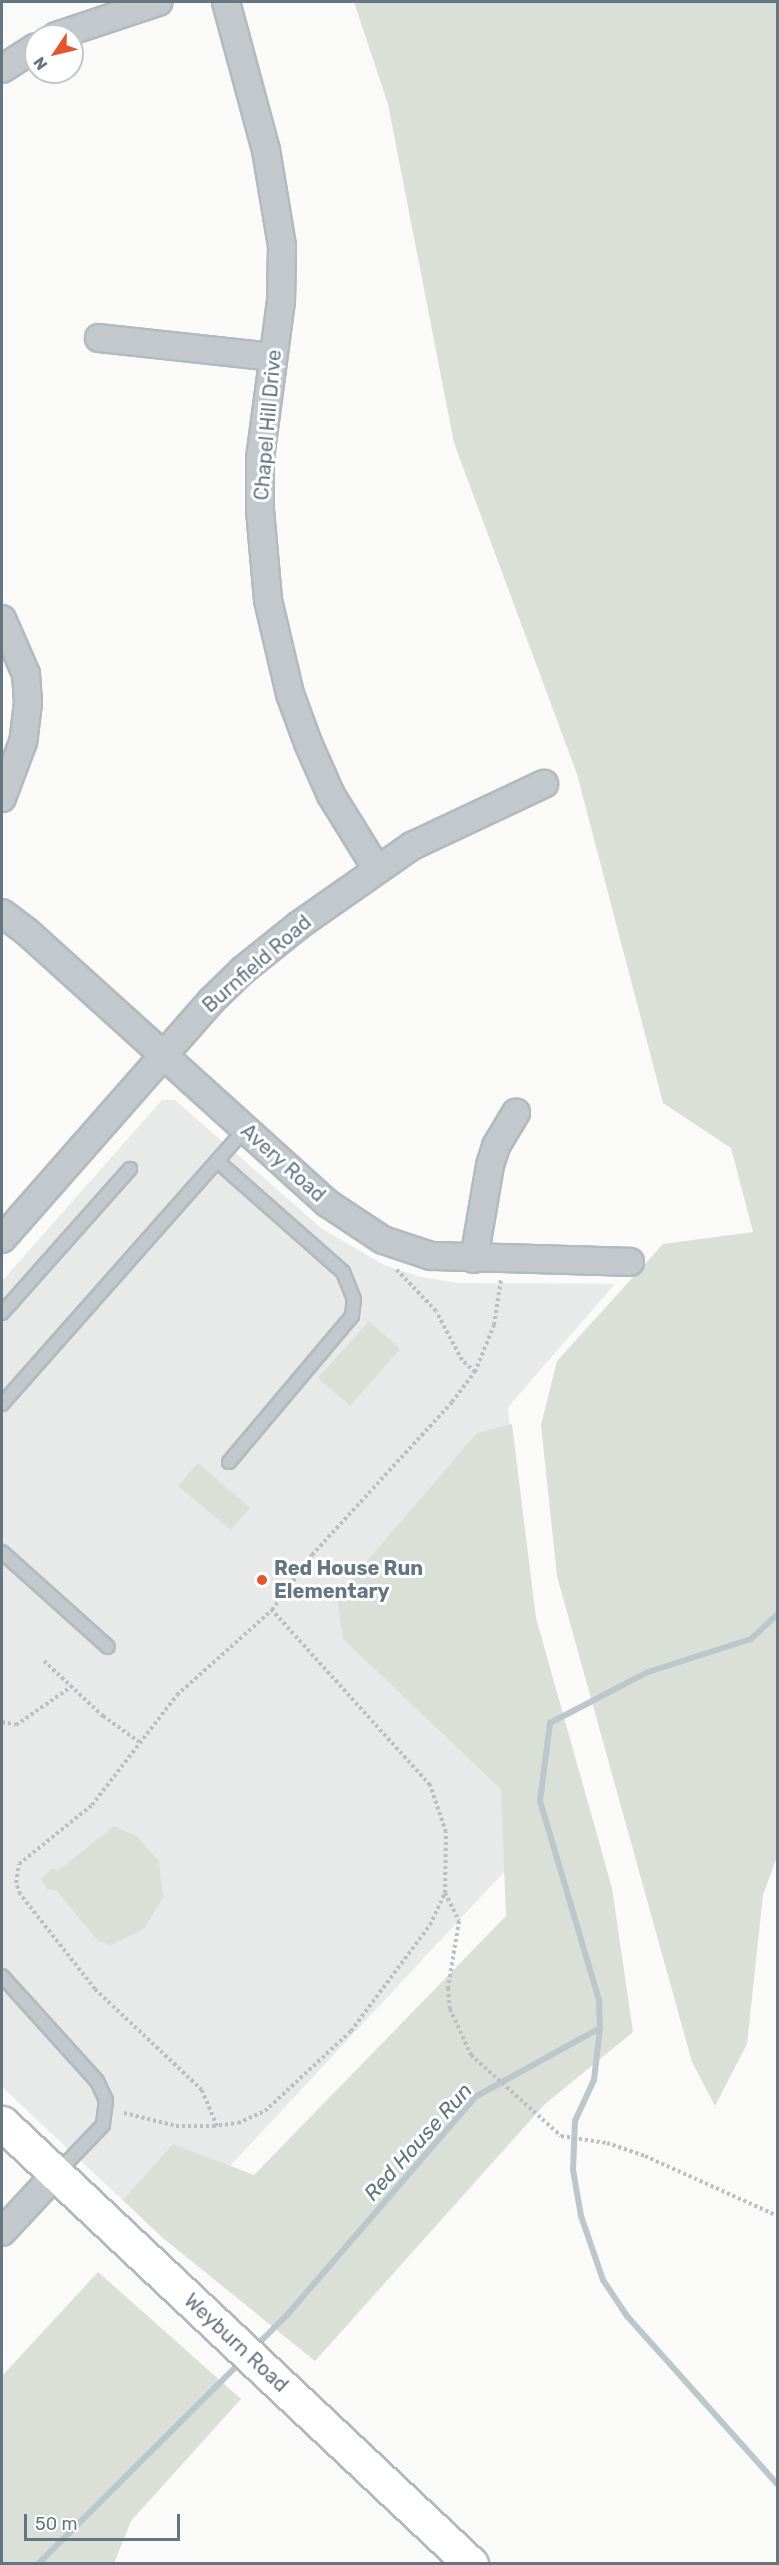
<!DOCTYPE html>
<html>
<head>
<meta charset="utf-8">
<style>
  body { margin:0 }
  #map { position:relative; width:779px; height:2565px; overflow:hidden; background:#fafaf8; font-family:Rubik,sans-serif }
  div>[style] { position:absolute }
  .built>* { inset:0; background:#e8e9e9 }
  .green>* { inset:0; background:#dadfd7 }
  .stream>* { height:6px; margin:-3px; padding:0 3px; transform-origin:3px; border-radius:3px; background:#bbc7cb }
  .path>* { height:4px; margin-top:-2px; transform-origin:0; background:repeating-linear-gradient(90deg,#bbbfc2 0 3px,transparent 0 6px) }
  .roads { filter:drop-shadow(2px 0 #b3babf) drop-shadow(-2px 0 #b3babf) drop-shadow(0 2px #b3babf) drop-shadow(0 -2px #b3babf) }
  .lane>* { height:12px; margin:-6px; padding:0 6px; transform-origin:6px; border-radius:6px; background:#c3c8cc }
  .street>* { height:26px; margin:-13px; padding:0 13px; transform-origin:13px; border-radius:13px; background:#c3c8cc }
  .secondary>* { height:33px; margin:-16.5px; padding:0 16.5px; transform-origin:16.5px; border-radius:16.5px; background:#fff }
  .dots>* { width:16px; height:16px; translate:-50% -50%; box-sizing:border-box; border:3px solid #fff; border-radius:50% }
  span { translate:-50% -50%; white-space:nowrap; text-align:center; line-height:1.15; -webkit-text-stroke:6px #fff; paint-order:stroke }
  .street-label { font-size:20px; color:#657683 }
  .poi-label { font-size:20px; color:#657683; font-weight:700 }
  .left { translate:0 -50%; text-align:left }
  .water-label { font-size:21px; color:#60757c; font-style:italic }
  .frame { position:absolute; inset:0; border:3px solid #657683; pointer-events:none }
  .north { position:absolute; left:24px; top:24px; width:60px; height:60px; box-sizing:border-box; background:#fff; border:2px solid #c1c8cd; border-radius:50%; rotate:235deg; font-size:16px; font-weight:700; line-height:24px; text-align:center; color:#657683 }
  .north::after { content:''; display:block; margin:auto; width:21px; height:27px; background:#e4572e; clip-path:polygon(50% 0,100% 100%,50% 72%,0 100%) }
  .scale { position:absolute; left:24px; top:2514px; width:156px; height:27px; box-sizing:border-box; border:3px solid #657683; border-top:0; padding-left:8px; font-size:18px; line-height:21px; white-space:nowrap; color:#657683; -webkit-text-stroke:4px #fff; paint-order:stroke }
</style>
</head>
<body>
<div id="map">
  <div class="built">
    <div style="clip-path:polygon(162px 1100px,175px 1100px,321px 1228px,384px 1265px,421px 1277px,459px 1283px,615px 1284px,508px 1407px,545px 1828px,163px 2238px,2px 2087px,2px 1281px)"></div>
  </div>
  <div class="green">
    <div style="clip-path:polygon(354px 2px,777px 2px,778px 1854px,763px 1895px,747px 2044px,715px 2106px,692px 2062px,557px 1576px,541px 1425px,557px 1361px,663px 1244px,753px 1232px,731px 1148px,663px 1103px,577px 774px,454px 443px,388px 104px)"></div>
    <div style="clip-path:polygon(369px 1321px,400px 1349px,350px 1406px,318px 1378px)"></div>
    <div style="clip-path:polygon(512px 1424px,536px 1618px,612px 1888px,633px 2032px,545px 2104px,315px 2361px,163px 2238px,123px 2200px,173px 2144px,254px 2175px,506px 1916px,501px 1789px,343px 1639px,337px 1596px,477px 1433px)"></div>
    <div style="clip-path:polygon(198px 1463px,250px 1508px,231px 1530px,178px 1486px)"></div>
    <div style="clip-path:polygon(114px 1826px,136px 1836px,159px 1861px,163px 1897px,144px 1929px,111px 1945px,98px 1941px,57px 1891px,47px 1889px,41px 1879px,51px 1869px,59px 1870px)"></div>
    <div style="clip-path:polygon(98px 2272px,241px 2399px,131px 2521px,114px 2563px,2px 2563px,2px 2376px)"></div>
  </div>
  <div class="stream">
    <div style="left:600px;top:2028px;width:52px;rotate:96.6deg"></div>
    <div style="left:594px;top:2080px;width:45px;rotate:114.9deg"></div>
    <div style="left:575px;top:2121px;width:49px;rotate:92.3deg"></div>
    <div style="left:573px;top:2170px;width:47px;rotate:80.1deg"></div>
    <div style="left:581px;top:2216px;width:68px;rotate:71deg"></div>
    <div style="left:603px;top:2280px;width:43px;rotate:56.3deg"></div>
    <div style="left:627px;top:2316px;width:227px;rotate:48.2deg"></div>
    <div style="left:255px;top:2347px;width:45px;rotate:-45deg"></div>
    <div style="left:287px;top:2315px;width:288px;rotate:-49.2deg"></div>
    <div style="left:475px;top:2097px;width:143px;rotate:-28.9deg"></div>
    <div style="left:600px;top:2028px;width:28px;rotate:-92deg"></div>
    <div style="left:599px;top:2000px;width:208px;rotate:-106.5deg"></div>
    <div style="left:540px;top:1801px;width:79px;rotate:-82.7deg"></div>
    <div style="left:550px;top:1723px;width:110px;rotate:-27.5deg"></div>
    <div style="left:648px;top:1672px;width:108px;rotate:-17.8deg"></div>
    <div style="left:751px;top:1639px;width:37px;rotate:-43deg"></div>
    <div style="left:38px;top:2564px;width:288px;rotate:-44.9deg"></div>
  </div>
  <div class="path">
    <div style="left:475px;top:1372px;width:51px;rotate:-68deg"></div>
    <div style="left:494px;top:1325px;width:47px;rotate:-81.3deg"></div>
    <div style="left:44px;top:1661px;width:81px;rotate:43deg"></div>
    <div style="left:103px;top:1716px;width:44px;rotate:35.8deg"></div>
    <div style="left:2px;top:1722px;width:14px;rotate:12deg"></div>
    <div style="left:16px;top:1725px;width:67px;rotate:-34.6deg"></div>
    <div style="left:445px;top:1893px;width:31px;rotate:63deg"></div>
    <div style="left:459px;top:1921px;width:68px;rotate:99.3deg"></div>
    <div style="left:448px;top:1988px;width:21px;rotate:85deg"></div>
    <div style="left:450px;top:2009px;width:51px;rotate:65.5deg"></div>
    <div style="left:471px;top:2055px;width:121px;rotate:42deg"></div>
    <div style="left:561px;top:2136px;width:47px;rotate:8.7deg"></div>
    <div style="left:607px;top:2143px;width:40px;rotate:18.9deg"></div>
    <div style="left:645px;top:2156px;width:146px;rotate:24.3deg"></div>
    <div style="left:124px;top:2113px;width:54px;rotate:14deg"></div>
    <div style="left:176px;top:2126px;width:37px"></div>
    <div style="left:213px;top:2126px;width:25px;rotate:-7deg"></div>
    <div style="left:238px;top:2123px;width:30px;rotate:-24deg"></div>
    <div style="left:265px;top:2111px;width:117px;rotate:-42.9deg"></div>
    <div style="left:351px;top:2031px;width:132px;rotate:-53.3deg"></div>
    <div style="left:430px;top:1925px;width:35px;rotate:-65deg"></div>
    <div style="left:445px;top:1893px;width:61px;rotate:-89.1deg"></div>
    <div style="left:446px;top:1832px;width:50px;rotate:-108.8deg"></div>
    <div style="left:430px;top:1785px;width:236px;rotate:-132.1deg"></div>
    <div style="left:272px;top:1610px;width:68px;rotate:-54deg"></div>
    <div style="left:312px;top:1555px;width:207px;rotate:-47.5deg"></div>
    <div style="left:452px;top:1402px;width:38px;rotate:-53deg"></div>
    <div style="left:475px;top:1372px;width:18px;rotate:-137deg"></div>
    <div style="left:462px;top:1360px;width:55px;rotate:-118deg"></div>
    <div style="left:436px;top:1311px;width:58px;rotate:-133.6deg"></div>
    <div style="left:217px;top:2126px;width:39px;rotate:-113deg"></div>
    <div style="left:202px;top:2090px;width:147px;rotate:-136.7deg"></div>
    <div style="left:95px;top:1989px;width:121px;rotate:-128.3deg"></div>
    <div style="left:20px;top:1894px;width:12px;rotate:-110deg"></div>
    <div style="left:16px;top:1883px;width:19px;rotate:-81deg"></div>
    <div style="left:19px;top:1864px;width:94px;rotate:-38.9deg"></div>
    <div style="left:92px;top:1805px;width:139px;rotate:-52.3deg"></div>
    <div style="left:177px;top:1695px;width:127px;rotate:-41.8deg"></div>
  </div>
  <div class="roads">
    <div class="lane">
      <div style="left:217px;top:1161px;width:168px;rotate:41.4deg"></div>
      <div style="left:343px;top:1272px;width:29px;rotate:68deg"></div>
      <div style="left:354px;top:1299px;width:17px;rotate:97deg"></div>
      <div style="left:352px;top:1316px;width:191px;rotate:130.1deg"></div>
      <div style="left:2px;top:1313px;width:193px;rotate:-48.4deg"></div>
      <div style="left:2px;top:1404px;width:367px;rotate:-48.5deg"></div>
      <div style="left:2px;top:1552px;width:142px;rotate:41.9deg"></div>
      <div style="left:2px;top:1976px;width:142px;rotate:47.9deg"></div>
      <div style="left:97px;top:2081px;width:21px;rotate:65deg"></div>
      <div style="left:106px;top:2100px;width:25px;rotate:97deg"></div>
      <div style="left:103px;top:2125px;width:65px;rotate:133.8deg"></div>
    </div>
    <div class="street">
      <div style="left:226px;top:2px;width:153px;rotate:74.9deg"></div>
      <div style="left:266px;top:150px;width:97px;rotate:80.5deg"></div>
      <div style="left:282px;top:246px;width:55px;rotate:91deg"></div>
      <div style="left:281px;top:301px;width:158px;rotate:97.6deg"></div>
      <div style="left:260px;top:458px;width:52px;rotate:90deg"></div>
      <div style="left:260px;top:510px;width:90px;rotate:84.9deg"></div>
      <div style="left:268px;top:600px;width:97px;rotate:76.8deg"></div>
      <div style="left:290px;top:694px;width:52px;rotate:69.8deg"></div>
      <div style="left:308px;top:743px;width:57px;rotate:66.1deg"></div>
      <div style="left:331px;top:795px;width:86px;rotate:58.3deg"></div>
      <div style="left:56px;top:36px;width:108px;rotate:-18.4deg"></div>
      <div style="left:2px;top:69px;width:40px;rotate:-32.9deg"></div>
      <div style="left:99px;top:338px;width:175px;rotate:6.2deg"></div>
      <div style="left:2px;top:619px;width:60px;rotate:66.4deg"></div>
      <div style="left:26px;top:674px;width:29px;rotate:86deg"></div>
      <div style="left:28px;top:703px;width:39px;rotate:97deg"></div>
      <div style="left:23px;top:742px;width:60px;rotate:110.6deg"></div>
      <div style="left:2px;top:913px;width:30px;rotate:37deg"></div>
      <div style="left:26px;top:931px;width:406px;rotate:42.1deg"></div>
      <div style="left:327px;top:1203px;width:67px;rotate:33.5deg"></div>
      <div style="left:383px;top:1240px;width:51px;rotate:18.4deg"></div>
      <div style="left:431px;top:1256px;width:199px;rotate:1.7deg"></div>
      <div style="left:2px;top:1239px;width:317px;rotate:-48.7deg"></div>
      <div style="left:211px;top:1001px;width:45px;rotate:-44.1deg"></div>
      <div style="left:243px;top:970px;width:72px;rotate:-38.8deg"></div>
      <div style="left:299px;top:925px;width:138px;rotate:-35deg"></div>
      <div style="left:412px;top:846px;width:146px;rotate:-25.2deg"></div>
      <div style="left:474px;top:1259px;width:95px;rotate:-80.3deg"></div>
      <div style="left:490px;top:1165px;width:20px;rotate:-72deg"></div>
      <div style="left:496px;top:1146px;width:39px;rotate:-59deg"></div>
      <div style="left:2px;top:2232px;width:78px;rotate:-47.1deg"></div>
    </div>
    <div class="secondary">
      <div style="left:2px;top:2123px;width:644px;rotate:43.24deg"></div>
    </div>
  </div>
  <div class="dots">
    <div style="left:262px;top:1580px;background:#e4572e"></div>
  </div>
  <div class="street-label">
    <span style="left:268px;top:425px;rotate:-85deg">Chapel Hill Drive</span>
    <span style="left:257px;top:964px;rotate:-41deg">Burnfield Road</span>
    <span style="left:283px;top:1163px;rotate:42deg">Avery Road</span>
    <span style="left:236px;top:2343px;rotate:43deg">Weyburn Road</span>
  </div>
  <div class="poi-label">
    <span class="left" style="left:274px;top:1580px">Red House Run<br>Elementary</span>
  </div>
  <div class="water-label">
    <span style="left:418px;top:2142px;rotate:-48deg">Red House Run</span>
  </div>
  <div class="frame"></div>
  <div class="north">N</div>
  <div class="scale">50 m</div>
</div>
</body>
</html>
